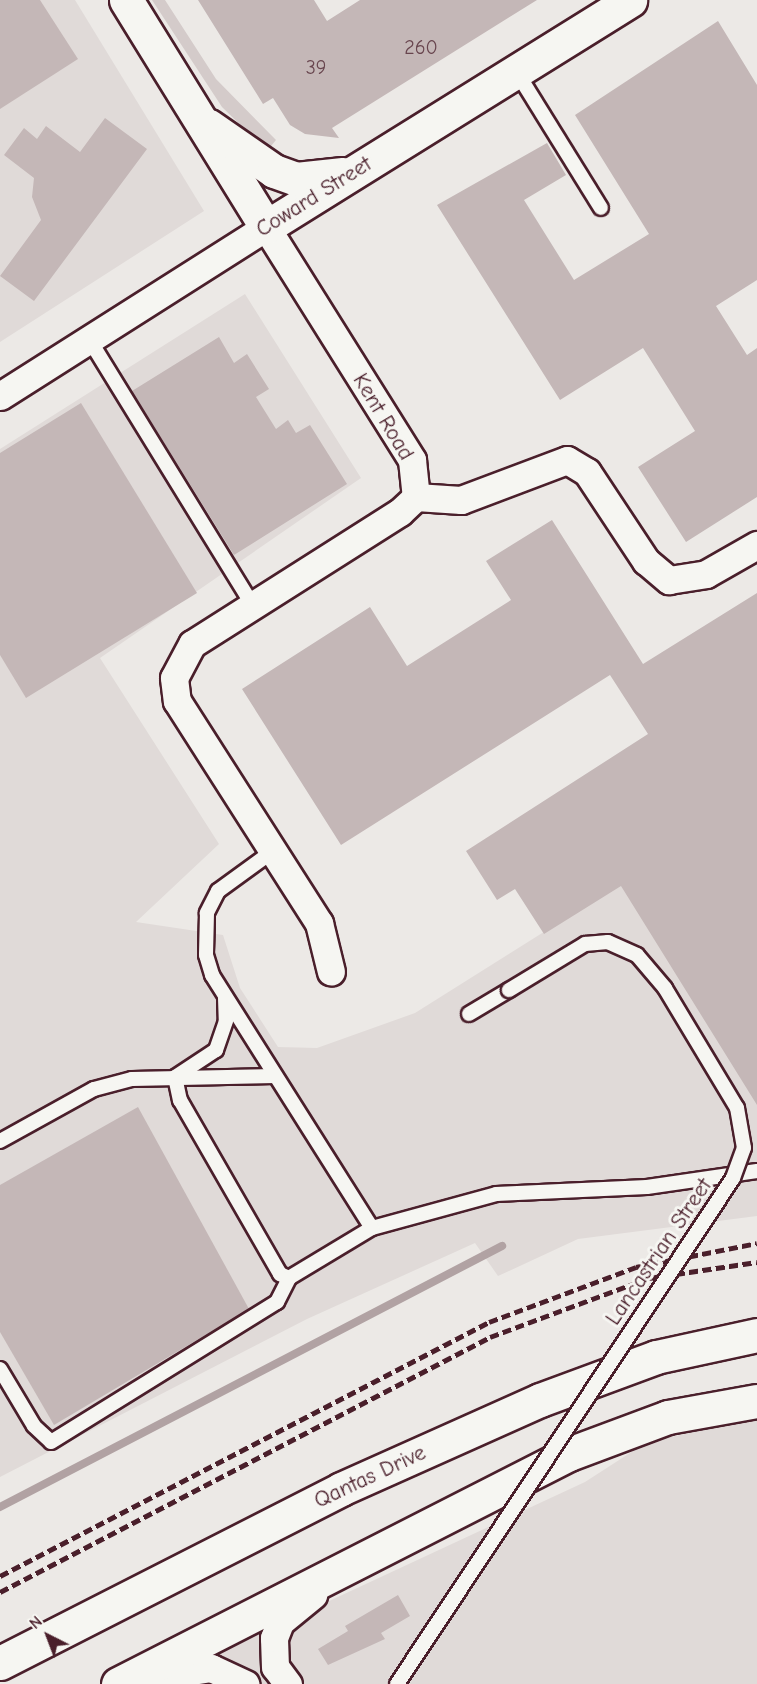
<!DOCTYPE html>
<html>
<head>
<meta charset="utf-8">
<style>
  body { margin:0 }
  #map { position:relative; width:757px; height:1684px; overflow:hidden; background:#ece9e6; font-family:"Comic Neue",sans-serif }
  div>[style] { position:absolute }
  .built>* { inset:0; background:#e0dad8 }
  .green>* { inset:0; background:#d4cbca }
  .stream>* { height:8px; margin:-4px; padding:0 4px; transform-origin:4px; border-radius:4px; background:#b1a2a3 }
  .building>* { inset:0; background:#c4b7b7 }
  .roads { filter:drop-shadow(2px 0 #4a1f2b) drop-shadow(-2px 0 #4a1f2b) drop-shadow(0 2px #4a1f2b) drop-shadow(0 -2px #4a1f2b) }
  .service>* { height:14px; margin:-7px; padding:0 7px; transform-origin:7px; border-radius:7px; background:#f6f6f2 }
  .minor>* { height:27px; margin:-13.5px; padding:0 13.5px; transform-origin:13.5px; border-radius:13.5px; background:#f6f6f2 }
  .secondary>* { height:33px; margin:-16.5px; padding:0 16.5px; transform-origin:16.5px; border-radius:16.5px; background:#f6f6f2 }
  .trunk>* { height:33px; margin:-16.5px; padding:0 16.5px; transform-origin:16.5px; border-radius:16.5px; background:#f6f6f2 }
  .rail>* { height:4.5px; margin-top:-2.25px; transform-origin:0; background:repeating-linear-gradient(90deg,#4a1f2b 0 9px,transparent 0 13.5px) }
  .bridges { filter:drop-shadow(2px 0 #4a1f2b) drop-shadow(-2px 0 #4a1f2b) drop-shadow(0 2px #4a1f2b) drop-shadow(0 -2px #4a1f2b) }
  .service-bridge>* { height:14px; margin:-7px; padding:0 7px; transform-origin:7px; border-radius:7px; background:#f6f6f2 }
  span { translate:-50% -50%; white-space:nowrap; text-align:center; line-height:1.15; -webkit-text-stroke:6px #f6f6f2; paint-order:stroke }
  .number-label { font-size:20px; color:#68454e }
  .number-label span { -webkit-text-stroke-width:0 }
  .street-label { font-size:22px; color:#4a1f2b }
  .north { position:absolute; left:18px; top:1606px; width:60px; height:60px; -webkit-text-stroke:4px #f6f6f2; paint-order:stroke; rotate:318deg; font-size:16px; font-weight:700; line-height:24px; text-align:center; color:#4a1f2b }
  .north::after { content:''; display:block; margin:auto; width:21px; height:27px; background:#4a1f2b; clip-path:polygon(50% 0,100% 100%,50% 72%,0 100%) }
</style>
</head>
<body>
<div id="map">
  <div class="built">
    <div style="clip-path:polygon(0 0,75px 0,204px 211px,0 342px)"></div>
    <div style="clip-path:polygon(245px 294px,361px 478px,100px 658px,219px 844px,136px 922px,223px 935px,240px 988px,278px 1047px,317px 1048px,415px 1013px,757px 798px,757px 1216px,578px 1239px,498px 1276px,475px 1243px,307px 1319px,0 1477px,0 449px)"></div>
    <div style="clip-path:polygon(757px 1419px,757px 1684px,151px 1684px,585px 1482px,647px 1442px)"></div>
  </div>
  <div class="green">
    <div style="clip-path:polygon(152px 0,165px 0,216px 79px,276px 140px,267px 151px,222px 107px)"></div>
  </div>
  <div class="stream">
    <div style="left:0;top:1507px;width:566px;rotate:-27.47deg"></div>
  </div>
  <div class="building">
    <div style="clip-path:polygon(0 0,40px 0,78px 59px,0 109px)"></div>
    <div style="clip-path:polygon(198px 0,314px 0,327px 21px,360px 0,537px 0,332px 128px,339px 138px,305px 134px,290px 125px,273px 98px,263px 104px)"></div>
    <div style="clip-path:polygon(718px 21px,757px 85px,757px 280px,716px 306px,747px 355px,757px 348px,757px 497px,686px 542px,638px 467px,695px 431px,643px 348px,560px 400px,437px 205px,547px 143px,566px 175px,524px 200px,574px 280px,649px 234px,575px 115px)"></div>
    <div style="clip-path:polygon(105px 118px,147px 149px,34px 301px,0 276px,41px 220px,32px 197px,34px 178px,4px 155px,24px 128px,37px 139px,46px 126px,80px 152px)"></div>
    <div style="clip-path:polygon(219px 337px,234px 363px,247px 354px,269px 389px,256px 397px,276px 429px,288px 420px,296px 433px,310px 425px,347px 484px,234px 555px,132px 391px)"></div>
    <div style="clip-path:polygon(81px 403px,197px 593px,26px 698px,0 655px,0 453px)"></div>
    <div style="clip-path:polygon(552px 520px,643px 664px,757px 593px,757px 1105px,621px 886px,544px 934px,515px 889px,497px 900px,466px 851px,648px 734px,610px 675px,341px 845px,242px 689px,370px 607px,407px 666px,511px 600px,486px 561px)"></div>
    <div style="clip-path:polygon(138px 1107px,249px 1309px,54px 1425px,0 1332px,0 1185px)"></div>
    <div style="clip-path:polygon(398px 1595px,410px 1616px,381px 1633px,385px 1639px,328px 1665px,318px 1649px,348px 1631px,345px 1626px)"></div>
  </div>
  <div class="roads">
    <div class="service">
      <div style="left:516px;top:71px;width:161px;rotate:58.2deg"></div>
      <div style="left:89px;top:339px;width:315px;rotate:58.4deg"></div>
      <div style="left:273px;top:851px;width:68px;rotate:144deg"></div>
      <div style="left:218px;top:891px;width:25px;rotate:117deg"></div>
      <div style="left:207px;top:913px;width:42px;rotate:91.4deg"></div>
      <div style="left:206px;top:955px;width:21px;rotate:73deg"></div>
      <div style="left:212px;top:975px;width:299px;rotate:57.7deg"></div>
      <div style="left:372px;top:1228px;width:129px;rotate:-15.3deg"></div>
      <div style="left:496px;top:1194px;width:151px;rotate:-2.7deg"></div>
      <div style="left:647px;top:1187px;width:111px;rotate:-8.3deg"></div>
      <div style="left:225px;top:998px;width:23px;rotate:88deg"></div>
      <div style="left:226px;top:1021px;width:31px;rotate:109deg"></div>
      <div style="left:216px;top:1050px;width:49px;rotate:146.6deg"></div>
      <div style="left:175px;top:1077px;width:24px;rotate:78deg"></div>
      <div style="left:180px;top:1100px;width:201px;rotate:60.1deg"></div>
      <div style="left:280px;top:1274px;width:10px;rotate:24deg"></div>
      <div style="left:289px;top:1278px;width:97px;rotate:-31.1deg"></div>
      <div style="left:469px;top:1014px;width:47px;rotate:-31deg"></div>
      <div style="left:0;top:1141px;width:107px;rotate:-29deg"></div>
      <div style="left:94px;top:1089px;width:39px;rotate:-15deg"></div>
      <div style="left:132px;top:1079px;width:143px;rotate:-1.2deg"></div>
      <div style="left:0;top:1369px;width:66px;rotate:59.2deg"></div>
      <div style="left:34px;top:1426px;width:23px;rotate:43deg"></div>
      <div style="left:51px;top:1442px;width:266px;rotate:-31.8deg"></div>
      <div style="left:277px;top:1302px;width:27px;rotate:-63deg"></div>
    </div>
    <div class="minor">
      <div style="left:0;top:396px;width:315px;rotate:-32.4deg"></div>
      <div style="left:266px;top:227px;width:275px;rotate:57.9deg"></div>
      <div style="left:412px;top:460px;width:37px;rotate:84deg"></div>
      <div style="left:416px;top:497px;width:22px;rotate:137deg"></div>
      <div style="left:400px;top:512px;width:246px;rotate:147.6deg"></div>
      <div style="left:192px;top:644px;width:38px;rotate:118deg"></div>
      <div style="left:174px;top:678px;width:23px;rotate:83deg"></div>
      <div style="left:177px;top:701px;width:264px;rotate:57.4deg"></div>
      <div style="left:319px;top:923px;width:50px;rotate:76.2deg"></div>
      <div style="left:416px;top:497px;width:45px;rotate:3.8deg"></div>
      <div style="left:461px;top:500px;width:113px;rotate:-20.7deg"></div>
      <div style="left:567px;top:460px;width:23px;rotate:31deg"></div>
      <div style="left:587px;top:472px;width:107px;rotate:56.5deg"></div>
      <div style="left:646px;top:561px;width:30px;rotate:40deg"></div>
      <div style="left:669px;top:580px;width:37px;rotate:-9deg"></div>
      <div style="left:706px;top:574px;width:59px;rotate:-29.6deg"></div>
      <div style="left:147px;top:1678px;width:65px;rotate:-8.9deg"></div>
      <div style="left:211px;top:1668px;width:38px;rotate:25deg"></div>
      <div style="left:288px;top:1684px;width:21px;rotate:-127deg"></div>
      <div style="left:275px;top:1667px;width:29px;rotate:-92deg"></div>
      <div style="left:274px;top:1638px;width:17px;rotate:-69deg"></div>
      <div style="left:280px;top:1622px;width:43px;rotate:-39.3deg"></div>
    </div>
    <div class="secondary">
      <div style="left:126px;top:0;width:267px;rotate:58.3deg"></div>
      <div style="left:266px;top:227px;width:429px;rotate:-31.9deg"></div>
      <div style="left:209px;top:126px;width:79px;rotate:34.7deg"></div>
      <div style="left:274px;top:171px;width:23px;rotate:20deg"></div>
      <div style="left:296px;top:179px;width:47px;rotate:-6.1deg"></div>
    </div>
    <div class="trunk">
      <div style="left:0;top:1663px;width:383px;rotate:-27deg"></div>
      <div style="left:341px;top:1489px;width:218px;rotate:-24.1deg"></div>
      <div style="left:540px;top:1400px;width:124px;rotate:-20.3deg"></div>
      <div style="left:656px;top:1357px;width:103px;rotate:-12.3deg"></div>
      <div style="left:118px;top:1684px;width:506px;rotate:-27.02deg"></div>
      <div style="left:569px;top:1454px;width:106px;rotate:-20.5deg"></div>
      <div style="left:668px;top:1417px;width:90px;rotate:-10.2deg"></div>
    </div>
  </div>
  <div class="rail">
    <div style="left:0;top:1576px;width:551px;rotate:-27.45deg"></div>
    <div style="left:489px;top:1322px;width:157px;rotate:-20.5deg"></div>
    <div style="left:636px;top:1267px;width:123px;rotate:-11.2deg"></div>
    <div style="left:0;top:1592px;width:552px;rotate:-27.49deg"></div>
    <div style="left:490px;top:1337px;width:170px;rotate:-20.4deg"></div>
    <div style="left:649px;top:1278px;width:109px;rotate:-8.4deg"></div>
  </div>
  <div class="bridges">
    <div class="service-bridge">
      <div style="left:397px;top:1684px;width:607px;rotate:-56.41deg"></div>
      <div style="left:733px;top:1178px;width:32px;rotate:-70deg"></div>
      <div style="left:744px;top:1148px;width:41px;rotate:-99.9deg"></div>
      <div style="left:737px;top:1108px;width:140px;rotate:-121deg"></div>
      <div style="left:665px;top:988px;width:43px;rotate:-130.3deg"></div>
      <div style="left:637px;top:955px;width:32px;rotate:-156deg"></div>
      <div style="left:608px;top:942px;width:23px;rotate:175deg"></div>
      <div style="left:585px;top:944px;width:89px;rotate:148.8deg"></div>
    </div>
  </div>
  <div class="number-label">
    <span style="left:421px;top:47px">260</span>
    <span style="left:316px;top:67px">39</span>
  </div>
  <div class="street-label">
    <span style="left:314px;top:197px;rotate:-32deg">Coward Street</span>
    <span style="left:383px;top:417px;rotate:59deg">Kent Road</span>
    <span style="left:659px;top:1252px;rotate:-56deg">Lancastrian Street</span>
    <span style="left:370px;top:1477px;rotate:-25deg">Qantas Drive</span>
  </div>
  <div class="north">N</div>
</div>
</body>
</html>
